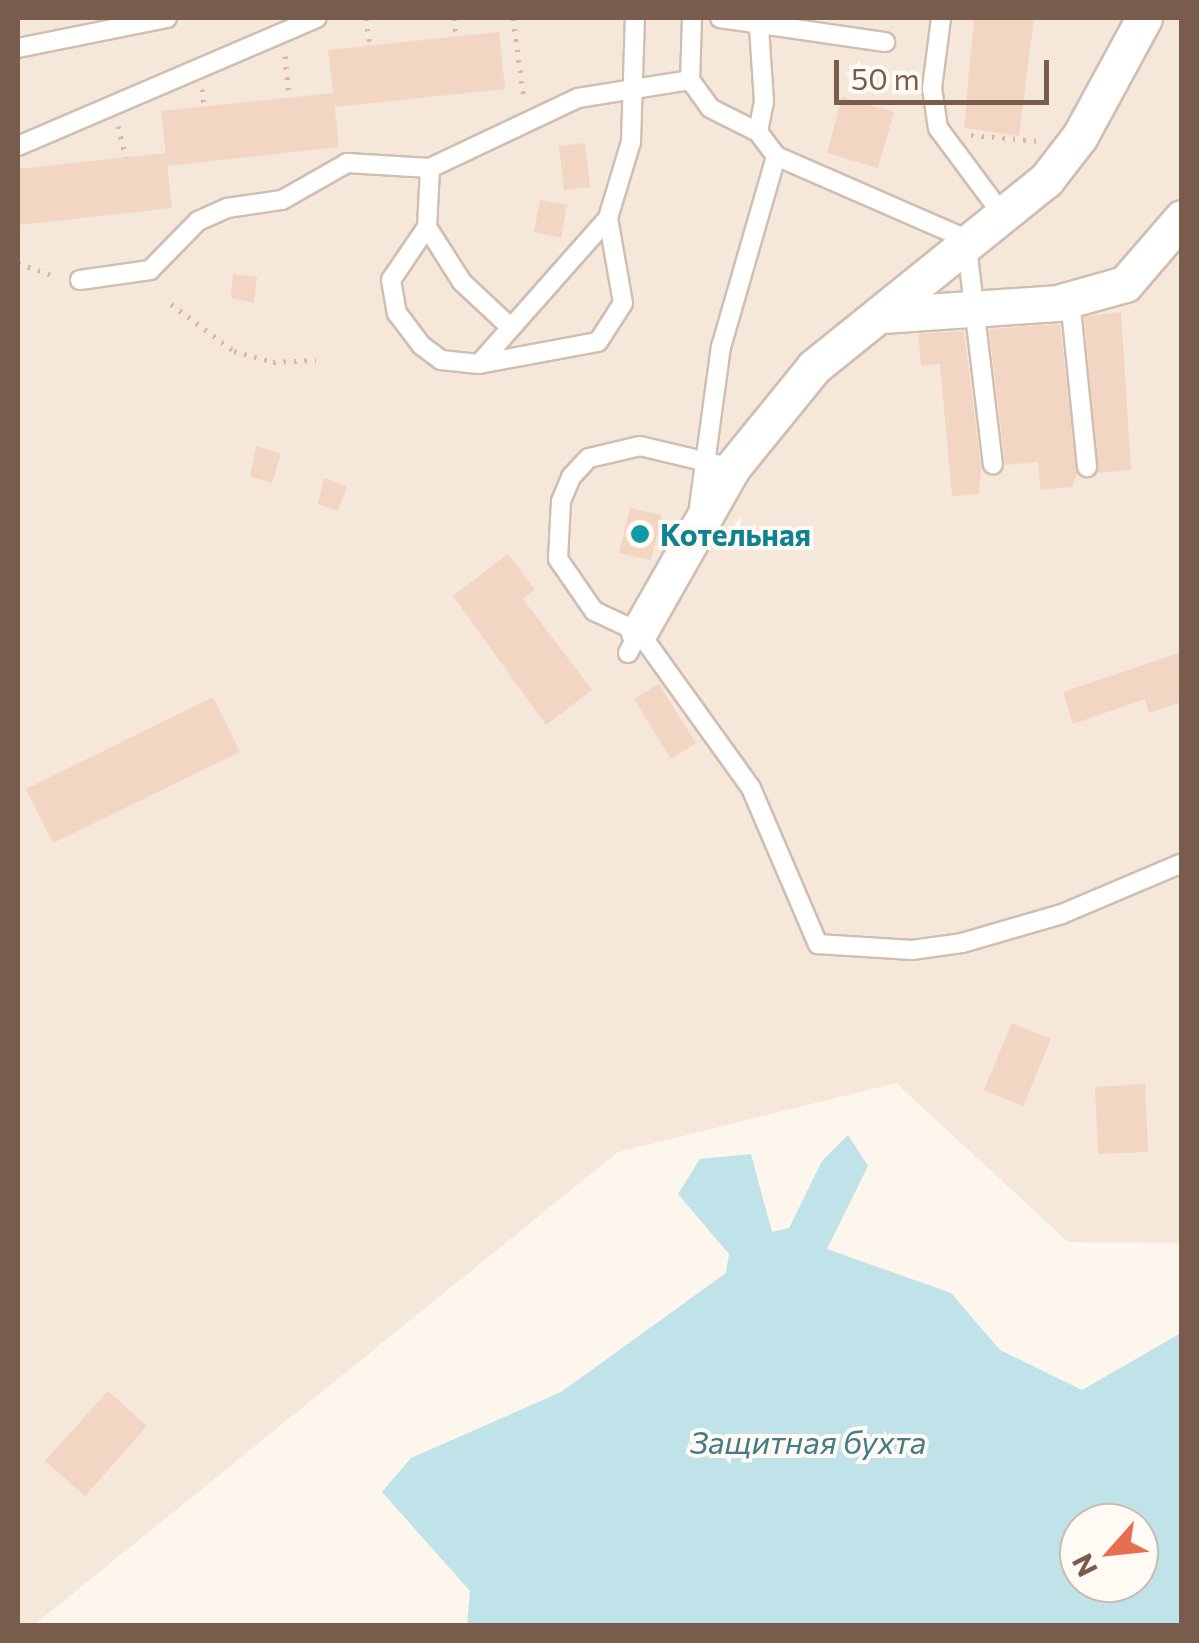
<!DOCTYPE html>
<html>
<head>
<meta charset="utf-8">
<style>
  body { margin:0 }
  #map { position:relative; width:1199px; height:1643px; overflow:hidden; background:#fdf6ec; font-family:Commissioner,sans-serif }
  div>[style] { position:absolute }
  .residential>* { inset:0; background:#f5e8da }
  .water>* { inset:0; background:#bfe3e8 }
  .building>* { inset:0; background:#f3d5c3 }
  .path>* { height:5px; margin-top:-2.5px; transform-origin:0; background:repeating-linear-gradient(90deg,#d9b8a5 0 2.5px,transparent 0 10.5px) }
  .roads { filter:drop-shadow(2px 0 #d1beb0) drop-shadow(-2px 0 #d1beb0) drop-shadow(0 2px #d1beb0) drop-shadow(0 -2px #d1beb0) }
  .service>* { height:18px; margin:-9px; padding:0 9px; transform-origin:9px; border-radius:9px; background:#fff }
  .minor>* { height:35px; margin:-17.5px; padding:0 17.5px; transform-origin:17.5px; border-radius:17.5px; background:#fff }
  .dots>* { width:28px; height:28px; translate:-50% -50%; box-sizing:border-box; border:5px solid #fffaf3; border-radius:50% }
  span { translate:-50% -50%; white-space:nowrap; text-align:center; line-height:1.15; -webkit-text-stroke:8px #fffaf3; paint-order:stroke }
  .culture-label { font-size:30px; color:#0d838f; font-weight:700 }
  .left { translate:0 -50%; text-align:left }
  .water-label { font-size:32px; color:#437c86; font-style:italic }
  .frame { position:absolute; inset:0; border:20px solid #7a5c4d; pointer-events:none }
  .north { position:absolute; left:1059px; top:1503px; width:100px; height:100px; box-sizing:border-box; background:#fffaf3; border:2px solid #cabbb1; border-radius:50%; rotate:243deg; font-size:28px; font-weight:700; line-height:40px; text-align:center; color:#7a5c4d }
  .north::after { content:''; display:block; margin:auto; width:35px; height:45px; background:#e76f51; clip-path:polygon(50% 0,100% 100%,50% 72%,0 100%) }
  .scale { position:absolute; left:834px; top:60px; width:215px; height:45px; box-sizing:border-box; border:5px solid #7a5c4d; border-top:0; padding-left:12px; font-size:30px; line-height:35px; white-space:nowrap; color:#7a5c4d; -webkit-text-stroke:8px #fffaf3; paint-order:stroke }
</style>
</head>
<body>
<div id="map">
  <div class="residential">
    <div style="clip-path:polygon(18px 18px,1181px 18px,1181px 1243px,1068px 1242px,896px 1083px,618px 1152px,34px 1625px,18px 1625px)"></div>
  </div>
  <div class="water">
    <div style="clip-path:polygon(evenodd,848px 1135px,868px 1166px,827px 1249px,951px 1293px,1000px 1350px,1082px 1390px,1181px 1333px,1181px 1625px,467px 1625px,470px 1591px,382px 1492px,411px 1458px,561px 1392px,726px 1273px,729px 1254px,678px 1194px,700px 1159px,751px 1154px,772px 1232px,789px 1228px,822px 1161px,848px 1135px,1079px 1523px,1139px 1523px,1139px 1583px,1079px 1583px,1079px 1523px)"></div>
  </div>
  <div class="building">
    <div style="clip-path:polygon(974px 18px,1034px 18px,1019px 136px,964px 128px)"></div>
    <div style="clip-path:polygon(499px 32px,505px 89px,335px 107px,328px 50px)"></div>
    <div style="clip-path:polygon(333px 93px,339px 147px,167px 166px,161px 111px)"></div>
    <div style="clip-path:polygon(842px 97px,894px 112px,878px 168px,827px 153px)"></div>
    <div style="clip-path:polygon(585px 143px,590px 187px,564px 190px,559px 146px)"></div>
    <div style="clip-path:polygon(166px 153px,172px 208px,18px 225px,18px 169px)"></div>
    <div style="clip-path:polygon(540px 200px,567px 205px,561px 238px,534px 232px)"></div>
    <div style="clip-path:polygon(233px 274px,257px 277px,254px 303px,231px 298px)"></div>
    <div style="clip-path:polygon(1121px 312px,1131px 470px,1098px 473px,1084px 317px)"></div>
    <div style="clip-path:polygon(1060px 324px,1077px 474px,1072px 487px,1041px 490px,1038px 462px,1005px 465px,989px 329px)"></div>
    <div style="clip-path:polygon(964px 331px,981px 467px,979px 494px,952px 496px,940px 364px,921px 366px,918px 334px)"></div>
    <div style="clip-path:polygon(256px 446px,281px 454px,272px 483px,250px 477px)"></div>
    <div style="clip-path:polygon(324px 478px,347px 487px,338px 511px,318px 504px)"></div>
    <div style="clip-path:polygon(630px 508px,662px 515px,651px 560px,619px 553px)"></div>
    <div style="clip-path:polygon(508px 554px,535px 590px,523px 599px,592px 690px,546px 725px,453px 596px)"></div>
    <div style="clip-path:polygon(1182px 652px,1182px 702px,1149px 713px,1145px 699px,1073px 724px,1063px 692px)"></div>
    <div style="clip-path:polygon(659px 684px,696px 743px,671px 759px,634px 699px)"></div>
    <div style="clip-path:polygon(213px 697px,240px 752px,53px 843px,26px 789px)"></div>
    <div style="clip-path:polygon(1012px 1023px,1051px 1039px,1023px 1106px,984px 1090px)"></div>
    <div style="clip-path:polygon(1145px 1084px,1148px 1152px,1098px 1154px,1095px 1087px)"></div>
    <div style="clip-path:polygon(108px 1391px,147px 1426px,85px 1496px,45px 1461px)"></div>
  </div>
  <div class="path">
    <div style="left:366px;top:18px;width:27px;rotate:82deg"></div>
    <div style="left:454px;top:18px;width:18px;rotate:84deg"></div>
    <div style="left:513px;top:18px;width:82px;rotate:82.3deg"></div>
    <div style="left:285px;top:56px;width:41px;rotate:84.4deg"></div>
    <div style="left:202px;top:89px;width:17px;rotate:83deg"></div>
    <div style="left:118px;top:126px;width:32px;rotate:76deg"></div>
    <div style="left:971px;top:135px;width:68px;rotate:5deg"></div>
    <div style="left:18px;top:263px;width:41px;rotate:19.7deg"></div>
    <div style="left:171px;top:304px;width:79px;rotate:36.7deg"></div>
    <div style="left:234px;top:351px;width:41px;rotate:15.8deg"></div>
    <div style="left:273px;top:362px;width:43px;rotate:-2.7deg"></div>
  </div>
  <div class="roads">
    <div class="service">
      <div style="left:692px;top:18px;width:62px;rotate:91.8deg"></div>
      <div style="left:690px;top:80px;width:34px;rotate:54deg"></div>
      <div style="left:710px;top:108px;width:54px;rotate:26.6deg"></div>
      <div style="left:758px;top:132px;width:30px;rotate:53deg"></div>
      <div style="left:776px;top:156px;width:207px;rotate:23.6deg"></div>
      <div style="left:966px;top:239px;width:227px;rotate:83.2deg"></div>
      <div style="left:720px;top:18px;width:167px;rotate:8.3deg"></div>
      <div style="left:941px;top:18px;width:71px;rotate:97.3deg"></div>
      <div style="left:932px;top:88px;width:40px;rotate:81.5deg"></div>
      <div style="left:938px;top:128px;width:107px;rotate:53.3deg"></div>
      <div style="left:18px;top:48px;width:152px;rotate:-11.4deg"></div>
      <div style="left:758px;top:132px;width:31px;rotate:-79deg"></div>
      <div style="left:764px;top:102px;width:75px;rotate:-93.8deg"></div>
      <div style="left:18px;top:146px;width:325px;rotate:-23.2deg"></div>
      <div style="left:430px;top:168px;width:59px;rotate:92.9deg"></div>
      <div style="left:427px;top:227px;width:64px;rotate:124.2deg"></div>
      <div style="left:391px;top:280px;width:34px;rotate:80deg"></div>
      <div style="left:397px;top:313px;width:40px;rotate:53deg"></div>
      <div style="left:421px;top:345px;width:25px;rotate:37deg"></div>
      <div style="left:441px;top:360px;width:38px;rotate:6deg"></div>
      <div style="left:479px;top:364px;width:121px;rotate:-10.5deg"></div>
      <div style="left:598px;top:342px;width:46px;rotate:-57.3deg"></div>
      <div style="left:623px;top:303px;width:86px;rotate:-100deg"></div>
      <div style="left:608px;top:218px;width:79px;rotate:-73.2deg"></div>
      <div style="left:631px;top:142px;width:124px;rotate:-88.2deg"></div>
      <div style="left:427px;top:227px;width:65px;rotate:57.5deg"></div>
      <div style="left:462px;top:282px;width:64px;rotate:43.1deg"></div>
      <div style="left:80px;top:280px;width:71px;rotate:-8.1deg"></div>
      <div style="left:150px;top:270px;width:69px;rotate:-45.6deg"></div>
      <div style="left:198px;top:221px;width:32px;rotate:-24deg"></div>
      <div style="left:227px;top:208px;width:56px;rotate:-8.3deg"></div>
      <div style="left:282px;top:200px;width:75px;rotate:-29.6deg"></div>
      <div style="left:347px;top:163px;width:83px;rotate:3.4deg"></div>
      <div style="left:430px;top:168px;width:164px;rotate:-25.3deg"></div>
      <div style="left:578px;top:98px;width:113px;rotate:-9.1deg"></div>
      <div style="left:1070px;top:299px;width:169px;rotate:84.2deg"></div>
      <div style="left:479px;top:364px;width:195px;rotate:-48.5deg"></div>
      <div style="left:699px;top:507px;width:162px;rotate:-82.2deg"></div>
      <div style="left:721px;top:347px;width:199px;rotate:-73.9deg"></div>
      <div style="left:639px;top:632px;width:192px;rotate:54.3deg"></div>
      <div style="left:751px;top:788px;width:170px;rotate:66.8deg"></div>
      <div style="left:818px;top:944px;width:94px;rotate:3.7deg"></div>
      <div style="left:912px;top:950px;width:50px;rotate:-8deg"></div>
      <div style="left:962px;top:943px;width:104px;rotate:-16.2deg"></div>
      <div style="left:1062px;top:914px;width:130px;rotate:-23deg"></div>
      <div style="left:628px;top:653px;width:24px;rotate:-62deg"></div>
      <div style="left:639px;top:632px;width:50px;rotate:-155deg"></div>
      <div style="left:594px;top:611px;width:63px;rotate:-124.7deg"></div>
      <div style="left:558px;top:559px;width:58px;rotate:-87deg"></div>
      <div style="left:561px;top:501px;width:26px;rotate:-67deg"></div>
      <div style="left:571px;top:477px;width:26px;rotate:-47deg"></div>
      <div style="left:589px;top:458px;width:52px;rotate:-13.2deg"></div>
      <div style="left:640px;top:446px;width:95px;rotate:13.4deg"></div>
    </div>
    <div class="minor">
      <div style="left:882px;top:315px;width:175px;rotate:-3.9deg"></div>
      <div style="left:1057px;top:303px;width:71px;rotate:-15.6deg"></div>
      <div style="left:1125px;top:284px;width:87px;rotate:-49.2deg"></div>
      <div style="left:639px;top:632px;width:189px;rotate:-60.4deg"></div>
      <div style="left:732px;top:468px;width:130px;rotate:-50.9deg"></div>
      <div style="left:814px;top:367px;width:298px;rotate:-38.9deg"></div>
      <div style="left:1046px;top:180px;width:56px;rotate:-52.3deg"></div>
      <div style="left:1080px;top:136px;width:134px;rotate:-61.5deg"></div>
    </div>
  </div>
  <div class="dots">
    <div style="left:640px;top:534px;background:#0f9aa8"></div>
  </div>
  <div class="culture-label">
    <span class="left" style="left:660px;top:534px">Котельная</span>
  </div>
  <div class="water-label">
    <span style="left:808px;top:1441px">Защитная бухта</span>
  </div>
  <div class="frame"></div>
  <div class="north">N</div>
  <div class="scale">50 m</div>
</div>
</body>
</html>
